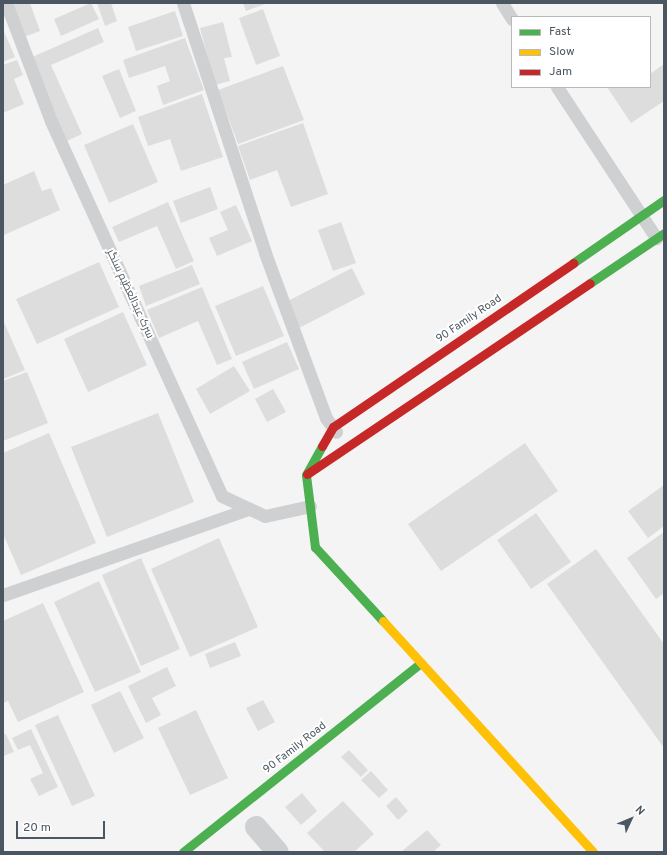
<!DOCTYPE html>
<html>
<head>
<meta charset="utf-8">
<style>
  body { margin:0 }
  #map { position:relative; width:667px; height:855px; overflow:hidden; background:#f4f4f4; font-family:Overpass,Cairo,sans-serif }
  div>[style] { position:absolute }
  .building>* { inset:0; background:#ddddde }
  .lane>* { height:13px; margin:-6.5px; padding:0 6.5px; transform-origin:6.5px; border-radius:6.5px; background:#ced0d2 }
  .street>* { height:22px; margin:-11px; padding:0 11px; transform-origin:11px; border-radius:11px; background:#ced0d2 }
  .fast>* { height:9px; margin:-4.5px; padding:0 4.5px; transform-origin:4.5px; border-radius:4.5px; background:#4caf50 }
  .slow>* { height:9px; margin:-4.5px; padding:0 4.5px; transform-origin:4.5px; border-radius:4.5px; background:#ffc107 }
  .jam>* { height:9px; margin:-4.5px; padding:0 4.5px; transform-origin:4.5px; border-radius:4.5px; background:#c62828 }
  span { translate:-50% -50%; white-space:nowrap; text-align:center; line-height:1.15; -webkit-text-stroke:4px #fff; paint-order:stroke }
  .street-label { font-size:11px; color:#4a5661 }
  .frame { position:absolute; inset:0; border:4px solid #4a5661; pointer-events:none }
  .legend { position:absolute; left:511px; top:16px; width:140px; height:72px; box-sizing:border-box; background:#fff; border:1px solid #b7bbc0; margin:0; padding:5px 7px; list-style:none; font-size:12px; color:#4a5661 }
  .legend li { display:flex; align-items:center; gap:8px; height:20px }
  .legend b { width:20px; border:1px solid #b7bbc0 }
  .north { position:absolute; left:611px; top:799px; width:40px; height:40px; -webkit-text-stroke:3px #fff; paint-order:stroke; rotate:46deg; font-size:11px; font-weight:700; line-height:16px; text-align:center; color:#4a5661 }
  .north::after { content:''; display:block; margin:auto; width:14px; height:18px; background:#4a5661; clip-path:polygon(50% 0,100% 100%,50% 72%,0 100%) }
  .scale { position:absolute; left:16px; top:821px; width:89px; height:18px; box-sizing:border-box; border:2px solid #4a5661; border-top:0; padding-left:5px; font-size:12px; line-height:14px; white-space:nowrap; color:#4a5661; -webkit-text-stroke:3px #fff; paint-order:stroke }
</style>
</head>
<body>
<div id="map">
  <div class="building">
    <div style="clip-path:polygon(12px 3px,30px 3px,40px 31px,24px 37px)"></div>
    <div style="clip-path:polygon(91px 3px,99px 19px,61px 36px,54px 19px)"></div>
    <div style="clip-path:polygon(97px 3px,111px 3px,117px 21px,105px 26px)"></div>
    <div style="clip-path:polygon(243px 3px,268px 3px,246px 11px)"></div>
    <div style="clip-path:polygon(263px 9px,280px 56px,256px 65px,239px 18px)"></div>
    <div style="clip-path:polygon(175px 11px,183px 36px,136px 51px,128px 27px)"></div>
    <div style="clip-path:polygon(223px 22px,232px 57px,224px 58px,230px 81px,215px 85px,200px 28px)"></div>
    <div style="clip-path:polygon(98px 28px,104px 42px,51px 65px,82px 134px,67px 141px,30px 58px)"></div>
    <div style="clip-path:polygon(3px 29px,15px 57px,3px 62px)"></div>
    <div style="clip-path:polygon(185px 38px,204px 90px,163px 105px,157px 86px,170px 81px,165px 66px,129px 78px,123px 60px)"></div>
    <div style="clip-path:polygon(17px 60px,23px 75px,14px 79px,24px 104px,3px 113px,3px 65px)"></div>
    <div style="clip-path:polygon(664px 64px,664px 101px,631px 123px,607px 87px,650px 87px,650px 74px)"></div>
    <div style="clip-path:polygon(283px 66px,304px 120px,238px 144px,218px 90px)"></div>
    <div style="clip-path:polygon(119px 69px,136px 111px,120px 118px,102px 76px)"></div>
    <div style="clip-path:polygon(202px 94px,223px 157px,181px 171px,170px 139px,148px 146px,138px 117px)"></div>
    <div style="clip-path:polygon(303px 123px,328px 194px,291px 207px,277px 170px,250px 180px,238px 146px)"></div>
    <div style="clip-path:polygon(133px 124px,158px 182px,109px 203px,84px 145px)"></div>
    <div style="clip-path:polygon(34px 171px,42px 191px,51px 188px,60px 210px,4px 235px,3px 185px)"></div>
    <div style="clip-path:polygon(210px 187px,218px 209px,181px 223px,173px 201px)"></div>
    <div style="clip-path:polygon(168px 202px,194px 261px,176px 269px,157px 226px,119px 242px,112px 227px)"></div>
    <div style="clip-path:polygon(236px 205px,252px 241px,217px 256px,209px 238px,228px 230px,220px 212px)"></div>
    <div style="clip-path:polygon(341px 222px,356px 263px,333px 271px,318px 230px)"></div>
    <div style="clip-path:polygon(99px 262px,119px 307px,37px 344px,16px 299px)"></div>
    <div style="clip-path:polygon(192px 265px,200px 284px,146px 306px,139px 286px)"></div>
    <div style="clip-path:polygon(352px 268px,365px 294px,299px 328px,286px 302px)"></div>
    <div style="clip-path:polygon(263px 286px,284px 336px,236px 356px,215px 306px)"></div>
    <div style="clip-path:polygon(202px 287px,232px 359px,217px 365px,198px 321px,159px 338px,147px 310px)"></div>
    <div style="clip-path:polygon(123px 312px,147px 365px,88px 392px,64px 339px)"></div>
    <div style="clip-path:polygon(3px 320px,25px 370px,3px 379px)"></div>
    <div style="clip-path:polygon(287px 342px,299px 369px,254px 389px,242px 362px)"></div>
    <div style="clip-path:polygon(234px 366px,250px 391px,210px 414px,196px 389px)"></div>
    <div style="clip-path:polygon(27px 372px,48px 423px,3px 441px,3px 381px)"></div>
    <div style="clip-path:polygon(273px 389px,286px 412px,267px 422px,255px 399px)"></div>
    <div style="clip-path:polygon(158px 413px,194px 502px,107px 537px,71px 447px)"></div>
    <div style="clip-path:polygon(49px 433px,96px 543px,21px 575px,3px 534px,3px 453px)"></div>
    <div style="clip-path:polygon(525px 443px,558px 491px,441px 571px,408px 524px)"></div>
    <div style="clip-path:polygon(664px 485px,664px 526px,648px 538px,628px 511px)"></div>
    <div style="clip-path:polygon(536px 513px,571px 562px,531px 589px,497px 540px)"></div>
    <div style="clip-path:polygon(664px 532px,664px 593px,656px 599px,627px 558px)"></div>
    <div style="clip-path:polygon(219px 538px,258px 627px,190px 657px,151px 569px)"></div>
    <div style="clip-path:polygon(596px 549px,664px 644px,664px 748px,547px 584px)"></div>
    <div style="clip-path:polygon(141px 558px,180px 649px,141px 666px,102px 575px)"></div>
    <div style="clip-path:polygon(99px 581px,141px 672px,95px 692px,54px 602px)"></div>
    <div style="clip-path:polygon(43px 603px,84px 692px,18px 722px,8px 701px,3px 703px,3px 621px)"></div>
    <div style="clip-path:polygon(235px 642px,241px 656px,210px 668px,205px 654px)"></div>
    <div style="clip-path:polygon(167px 667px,176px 686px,152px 698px,161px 715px,146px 723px,128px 686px)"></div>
    <div style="clip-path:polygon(120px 691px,144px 738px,114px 753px,91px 705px)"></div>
    <div style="clip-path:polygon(263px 700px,275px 722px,258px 731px,246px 708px)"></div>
    <div style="clip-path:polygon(196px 710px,228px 778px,190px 795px,158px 728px)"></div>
    <div style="clip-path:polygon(58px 715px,95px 796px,72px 806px,35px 725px)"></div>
    <div style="clip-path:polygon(31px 729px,58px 787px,39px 796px,30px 779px,43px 773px,30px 745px,18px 750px,12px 738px)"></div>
    <div style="clip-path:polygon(6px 734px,14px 752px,3px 756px,3px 735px)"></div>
    <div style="clip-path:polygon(349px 750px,368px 770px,361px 777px,341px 757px)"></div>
    <div style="clip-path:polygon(371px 771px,388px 790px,379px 798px,361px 780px)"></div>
    <div style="clip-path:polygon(302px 793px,317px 811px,301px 825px,285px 807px)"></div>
    <div style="clip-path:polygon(396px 797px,408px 811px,398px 820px,386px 806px)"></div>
    <div style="clip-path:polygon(343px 801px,374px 834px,354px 852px,325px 852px,307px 833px)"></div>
    <div style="clip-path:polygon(427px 830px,441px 845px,433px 852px,401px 852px)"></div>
  </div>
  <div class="lane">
    <div style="left:6px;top:3px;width:126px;rotate:69.1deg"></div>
    <div style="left:51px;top:121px;width:412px;rotate:65.5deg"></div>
    <div style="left:222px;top:496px;width:47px;rotate:24.9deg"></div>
    <div style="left:265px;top:516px;width:46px;rotate:-12.5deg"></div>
    <div style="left:183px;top:3px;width:263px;rotate:71.8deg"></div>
    <div style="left:265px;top:253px;width:176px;rotate:69.7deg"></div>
    <div style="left:326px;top:418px;width:17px;rotate:54deg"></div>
    <div style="left:502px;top:3px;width:19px;rotate:58deg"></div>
    <div style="left:557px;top:87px;width:181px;rotate:56.7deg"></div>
    <div style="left:3px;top:595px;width:261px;rotate:-19.3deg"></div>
  </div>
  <div class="street">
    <div style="left:256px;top:827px;width:33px;rotate:49deg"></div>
  </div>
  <div class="fast">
    <div style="left:573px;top:263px;width:111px;rotate:-34.7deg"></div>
    <div style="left:590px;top:283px;width:89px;rotate:-34deg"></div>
    <div style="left:322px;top:446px;width:33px;rotate:119deg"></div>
    <div style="left:306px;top:475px;width:73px;rotate:82.9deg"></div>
    <div style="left:315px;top:547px;width:100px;rotate:47.4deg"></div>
    <div style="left:183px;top:852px;width:304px;rotate:-38.5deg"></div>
  </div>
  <div class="slow">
    <div style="left:383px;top:621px;width:312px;rotate:47.7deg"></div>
  </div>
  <div class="jam">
    <div style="left:322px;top:446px;width:22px;rotate:-60deg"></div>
    <div style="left:333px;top:427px;width:291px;rotate:-34.3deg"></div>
    <div style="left:307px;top:474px;width:341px;rotate:-34deg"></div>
  </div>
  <div class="street-label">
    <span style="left:130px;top:294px;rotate:65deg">سرک عبدالعظیم سنگر</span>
    <span style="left:469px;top:319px;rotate:-34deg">90 Family Road</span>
    <span style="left:295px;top:748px;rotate:-38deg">90 Family Road</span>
  </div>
  <div class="frame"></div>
  <ul class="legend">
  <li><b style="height:5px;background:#4caf50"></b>Fast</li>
  <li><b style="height:5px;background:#ffc107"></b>Slow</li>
  <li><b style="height:5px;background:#c62828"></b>Jam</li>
  </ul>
  <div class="north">N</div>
  <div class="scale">20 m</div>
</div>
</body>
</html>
